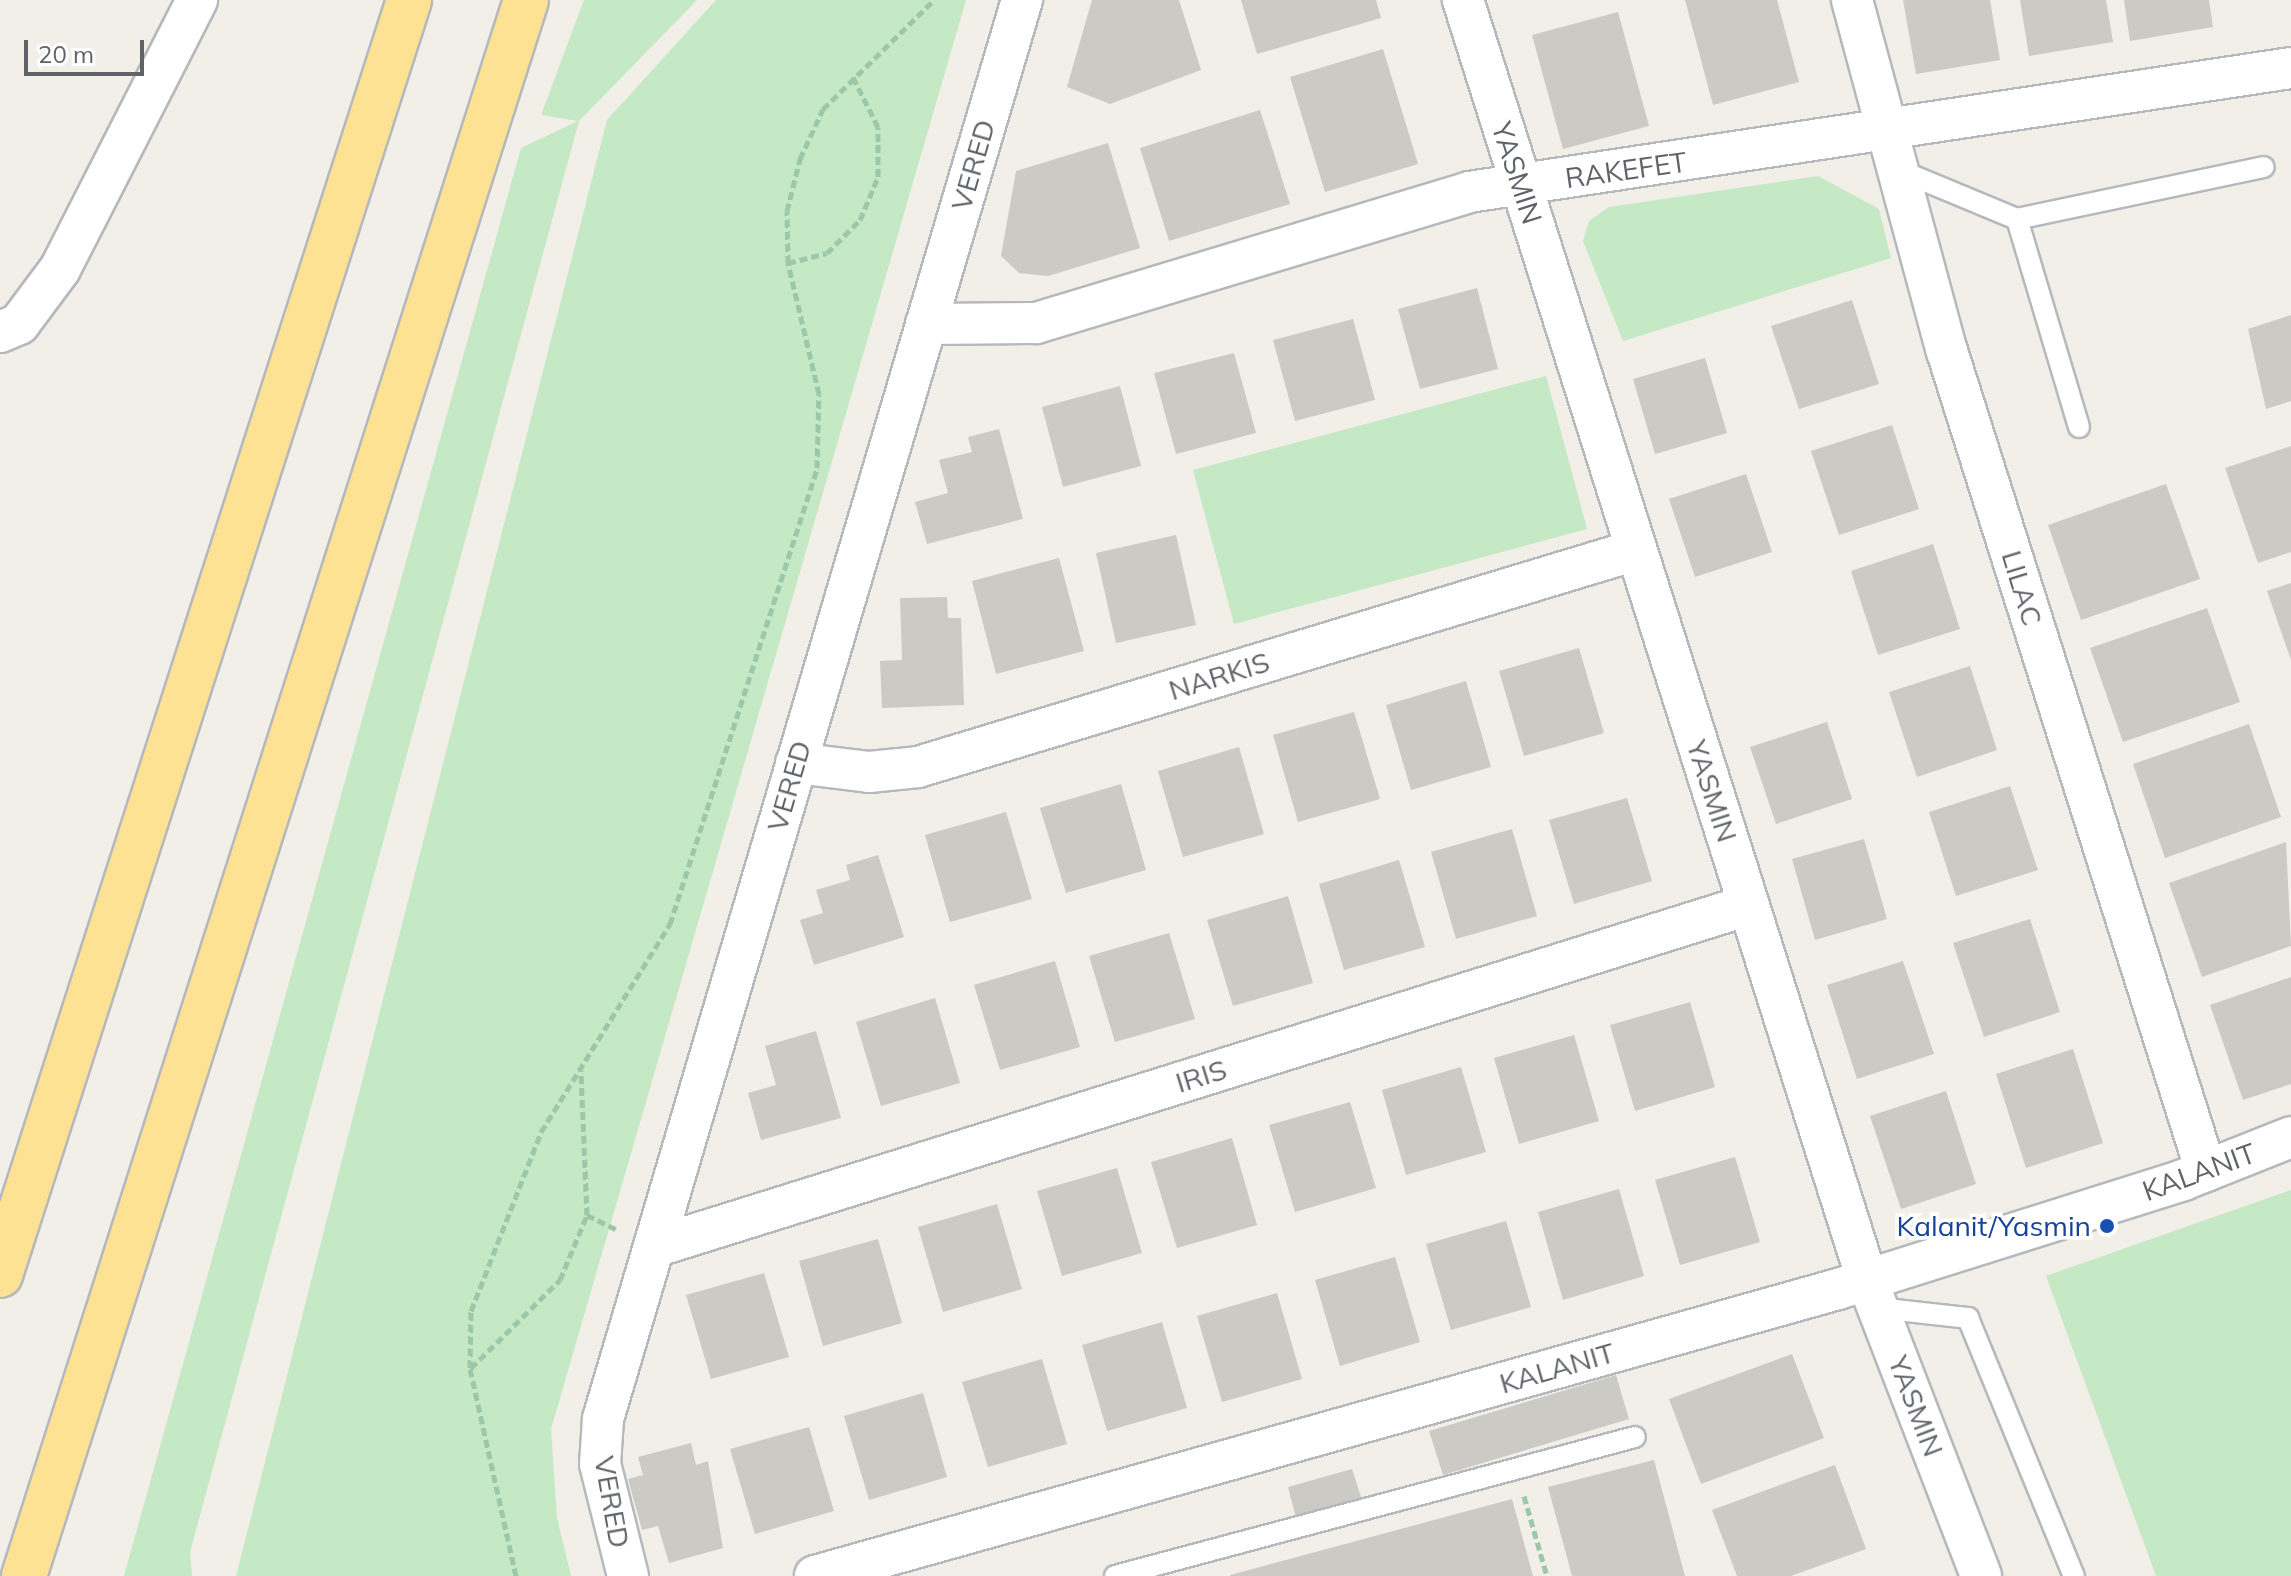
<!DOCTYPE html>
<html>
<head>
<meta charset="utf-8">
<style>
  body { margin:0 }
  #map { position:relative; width:2291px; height:1576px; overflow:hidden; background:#f1efe8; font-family:Mulish,sans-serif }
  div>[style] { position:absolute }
  .green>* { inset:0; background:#c5e8c5 }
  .building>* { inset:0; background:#cccac5 }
  .path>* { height:5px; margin-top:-2.5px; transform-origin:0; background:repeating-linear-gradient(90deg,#9cc7a9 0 8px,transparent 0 12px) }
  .roads { filter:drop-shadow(2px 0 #b5b8bc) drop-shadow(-2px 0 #b5b8bc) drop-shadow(0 2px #b5b8bc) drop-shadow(0 -2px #b5b8bc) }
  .lane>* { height:20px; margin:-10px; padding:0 10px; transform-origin:10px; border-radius:10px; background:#fff }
  .street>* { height:40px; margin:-20px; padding:0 20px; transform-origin:20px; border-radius:20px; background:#fff }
  .highway>* { height:44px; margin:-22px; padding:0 22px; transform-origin:22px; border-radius:22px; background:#fde293 }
  .dots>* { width:22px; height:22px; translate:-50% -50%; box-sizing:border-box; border:4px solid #fff; border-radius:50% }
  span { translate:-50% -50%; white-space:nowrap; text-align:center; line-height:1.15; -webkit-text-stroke:7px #fff; paint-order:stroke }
  .street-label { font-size:28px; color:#5f6368 }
  .transit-label { font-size:28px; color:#164399 }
  .right { translate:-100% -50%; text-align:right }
  .scale { position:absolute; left:24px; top:40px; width:120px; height:36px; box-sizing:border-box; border:4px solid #5f6368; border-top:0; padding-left:10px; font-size:24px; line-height:28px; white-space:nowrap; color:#5f6368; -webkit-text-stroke:6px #fff; paint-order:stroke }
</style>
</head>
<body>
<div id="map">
  <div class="green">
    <div style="clip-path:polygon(584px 0,697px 0,579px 121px,190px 1552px,192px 1576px,124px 1576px,521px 148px,578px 121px,541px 115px)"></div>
    <div style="clip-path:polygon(716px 0,966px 0,551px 1429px,557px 1518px,571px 1576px,236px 1576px,607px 120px)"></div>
    <div style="clip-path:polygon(1818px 176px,1879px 209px,1891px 258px,1623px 341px,1583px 241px,1589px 221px,1609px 207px)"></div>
    <div style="clip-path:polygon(1546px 376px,1587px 529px,1234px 624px,1193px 470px)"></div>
    <div style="clip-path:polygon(2291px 1190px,2291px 1576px,2156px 1576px,2046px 1276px)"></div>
  </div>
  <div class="building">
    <div style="clip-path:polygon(1092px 0,1179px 0,1201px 70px,1110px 104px,1067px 87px)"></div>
    <div style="clip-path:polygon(1241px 0,1376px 0,1381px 18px,1257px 54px)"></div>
    <div style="clip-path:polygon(1685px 0,1777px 0,1799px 82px,1713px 105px)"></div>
    <div style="clip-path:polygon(1903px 0,1990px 0,2000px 60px,1916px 74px)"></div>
    <div style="clip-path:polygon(2020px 0,2106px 0,2113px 42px,2029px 56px)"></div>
    <div style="clip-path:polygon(2124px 0,2209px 0,2213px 27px,2130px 41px)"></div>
    <div style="clip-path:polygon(1618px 12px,1649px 126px,1563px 149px,1532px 35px)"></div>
    <div style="clip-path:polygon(1383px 49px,1418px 164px,1325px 192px,1290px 77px)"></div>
    <div style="clip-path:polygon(1260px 110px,1290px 204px,1169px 241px,1140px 148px)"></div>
    <div style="clip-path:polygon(1108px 143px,1140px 248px,1048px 276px,1019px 273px,1001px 256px,1016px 171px)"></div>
    <div style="clip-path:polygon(1477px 288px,1498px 369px,1420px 389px,1398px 309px)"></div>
    <div style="clip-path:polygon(1852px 300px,1879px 384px,1799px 409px,1771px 326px)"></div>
    <div style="clip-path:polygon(2291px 315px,2291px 401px,2266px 409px,2248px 329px)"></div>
    <div style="clip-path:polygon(1353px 319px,1375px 400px,1295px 421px,1273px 340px)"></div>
    <div style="clip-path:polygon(1234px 353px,1256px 433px,1176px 454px,1154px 373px)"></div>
    <div style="clip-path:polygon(1705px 358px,1727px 433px,1655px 454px,1633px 379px)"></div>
    <div style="clip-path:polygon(1120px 386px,1141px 466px,1063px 487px,1042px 407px)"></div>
    <div style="clip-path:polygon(1892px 425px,1919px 509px,1839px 535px,1811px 451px)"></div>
    <div style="clip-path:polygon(999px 429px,1023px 519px,927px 544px,915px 502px,948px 493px,939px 460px,972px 452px,968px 437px)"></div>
    <div style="clip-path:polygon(2291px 446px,2291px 552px,2258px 563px,2225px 468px)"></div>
    <div style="clip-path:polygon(1746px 474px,1772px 552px,1695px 577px,1669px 499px)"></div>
    <div style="clip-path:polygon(2166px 484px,2200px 579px,2081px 620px,2048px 525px)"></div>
    <div style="clip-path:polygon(1176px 535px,1196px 625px,1116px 643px,1096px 553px)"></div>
    <div style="clip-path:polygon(1933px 544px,1960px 629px,1878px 655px,1851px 571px)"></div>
    <div style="clip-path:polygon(1059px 558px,1084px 651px,996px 674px,972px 581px)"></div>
    <div style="clip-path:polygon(2291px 583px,2291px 660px,2267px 591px)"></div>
    <div style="clip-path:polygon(947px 597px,948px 618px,961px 618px,964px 705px,882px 708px,880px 661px,902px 660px,900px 598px)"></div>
    <div style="clip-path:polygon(2207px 608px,2240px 702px,2123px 742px,2090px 648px)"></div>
    <div style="clip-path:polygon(1579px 648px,1604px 733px,1524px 756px,1499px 671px)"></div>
    <div style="clip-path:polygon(1970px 666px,1997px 750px,1917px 777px,1889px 692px)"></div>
    <div style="clip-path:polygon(1466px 681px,1491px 767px,1411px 790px,1386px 705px)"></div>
    <div style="clip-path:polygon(1354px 712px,1380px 799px,1298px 822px,1273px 735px)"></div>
    <div style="clip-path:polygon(1827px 722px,1852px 799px,1776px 824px,1750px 747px)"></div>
    <div style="clip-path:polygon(2249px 724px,2281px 817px,2165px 858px,2133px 764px)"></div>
    <div style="clip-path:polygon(1239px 747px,1264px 834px,1183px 857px,1158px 771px)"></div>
    <div style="clip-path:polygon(1121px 784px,1146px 870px,1066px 893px,1040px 808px)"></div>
    <div style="clip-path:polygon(2010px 786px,2038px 870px,1956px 896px,1929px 812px)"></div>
    <div style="clip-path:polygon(1627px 798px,1652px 881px,1574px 904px,1549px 820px)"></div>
    <div style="clip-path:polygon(1006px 812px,1032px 899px,950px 922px,925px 835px)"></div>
    <div style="clip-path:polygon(1512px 829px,1537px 916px,1456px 939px,1431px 852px)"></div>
    <div style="clip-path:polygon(1864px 839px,1887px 919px,1815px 940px,1792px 859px)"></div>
    <div style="clip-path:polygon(2286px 842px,2291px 946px,2202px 977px,2169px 883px)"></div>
    <div style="clip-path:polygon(878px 855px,904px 937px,814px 965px,800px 920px,823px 913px,816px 890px,850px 880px,846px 865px)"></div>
    <div style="clip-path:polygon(1399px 860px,1425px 947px,1344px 970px,1319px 884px)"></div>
    <div style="clip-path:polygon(1288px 896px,1313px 983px,1233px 1006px,1207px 920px)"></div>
    <div style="clip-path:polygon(2030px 919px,2060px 1012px,1984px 1037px,1953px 943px)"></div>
    <div style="clip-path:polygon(1169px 933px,1195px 1019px,1115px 1042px,1089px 956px)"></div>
    <div style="clip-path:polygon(1055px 961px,1080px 1047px,1000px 1070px,974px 985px)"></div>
    <div style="clip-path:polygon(1903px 961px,1934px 1054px,1857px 1079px,1827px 985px)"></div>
    <div style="clip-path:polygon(2291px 977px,2291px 1084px,2243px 1100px,2210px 1005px)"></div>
    <div style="clip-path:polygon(935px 998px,960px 1083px,881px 1106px,856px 1022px)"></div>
    <div style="clip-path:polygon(1690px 1002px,1715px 1087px,1635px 1111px,1610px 1025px)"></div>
    <div style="clip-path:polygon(816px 1031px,841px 1118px,761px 1140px,748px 1093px,776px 1085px,765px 1046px)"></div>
    <div style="clip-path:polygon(1574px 1035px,1599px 1121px,1519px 1144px,1494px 1058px)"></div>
    <div style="clip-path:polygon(2073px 1049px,2103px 1143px,2026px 1168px,1996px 1074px)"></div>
    <div style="clip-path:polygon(1461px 1067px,1486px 1152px,1406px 1175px,1382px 1090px)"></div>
    <div style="clip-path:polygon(1946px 1091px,1976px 1184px,1901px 1209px,1870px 1116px)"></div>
    <div style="clip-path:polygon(1350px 1102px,1376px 1188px,1295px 1212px,1269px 1125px)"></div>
    <div style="clip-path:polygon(1232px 1138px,1257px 1225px,1177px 1248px,1151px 1162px)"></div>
    <div style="clip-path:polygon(1735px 1157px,1760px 1242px,1680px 1265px,1655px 1180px)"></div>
    <div style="clip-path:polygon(1117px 1168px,1142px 1253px,1062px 1276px,1037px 1191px)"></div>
    <div style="clip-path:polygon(1619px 1189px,1644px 1276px,1563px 1300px,1538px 1212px)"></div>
    <div style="clip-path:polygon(997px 1204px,1022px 1289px,943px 1312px,918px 1227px)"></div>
    <div style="clip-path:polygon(1506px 1221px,1531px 1307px,1451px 1330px,1426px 1244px)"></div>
    <div style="clip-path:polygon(878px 1239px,902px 1323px,823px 1346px,799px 1261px)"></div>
    <div style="clip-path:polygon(1395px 1257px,1420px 1342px,1340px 1366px,1315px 1280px)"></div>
    <div style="clip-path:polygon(764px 1273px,789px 1357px,711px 1379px,686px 1295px)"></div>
    <div style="clip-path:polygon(1277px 1293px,1302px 1379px,1222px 1402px,1197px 1316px)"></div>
    <div style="clip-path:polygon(1162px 1322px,1187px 1408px,1107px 1431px,1082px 1345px)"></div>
    <div style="clip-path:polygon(1792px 1354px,1824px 1438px,1701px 1484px,1669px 1399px)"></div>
    <div style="clip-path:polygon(1042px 1359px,1067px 1444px,988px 1467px,962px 1382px)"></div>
    <div style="clip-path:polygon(1616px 1375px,1629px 1419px,1443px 1475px,1429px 1431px)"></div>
    <div style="clip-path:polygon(923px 1393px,947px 1477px,869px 1500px,844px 1416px)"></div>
    <div style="clip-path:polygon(809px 1427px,834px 1511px,755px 1534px,730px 1449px)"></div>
    <div style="clip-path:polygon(691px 1443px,696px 1465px,708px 1461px,723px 1548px,669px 1563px,658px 1526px,642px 1530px,628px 1479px,643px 1475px,638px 1457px)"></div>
    <div style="clip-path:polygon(1654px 1460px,1685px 1576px,1572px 1576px,1548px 1487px)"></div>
    <div style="clip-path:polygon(1835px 1465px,1866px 1549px,1791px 1576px,1737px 1576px,1712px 1510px)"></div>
    <div style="clip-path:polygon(1352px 1469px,1362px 1500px,1296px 1518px,1288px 1487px)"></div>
    <div style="clip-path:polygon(1512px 1499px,1533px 1576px,1231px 1576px,1230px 1575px)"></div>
  </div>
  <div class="path">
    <div style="left:788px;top:263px;width:40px;rotate:-14.4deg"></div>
    <div style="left:827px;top:253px;width:47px;rotate:-45deg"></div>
    <div style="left:860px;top:220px;width:47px;rotate:-67.3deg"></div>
    <div style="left:878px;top:177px;width:50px;rotate:-90deg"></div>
    <div style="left:878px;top:127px;width:56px;rotate:-116.6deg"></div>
    <div style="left:587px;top:1215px;width:34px;rotate:26deg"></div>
    <div style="left:471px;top:1368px;width:125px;rotate:-44.7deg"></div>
    <div style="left:560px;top:1280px;width:70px;rotate:-67.4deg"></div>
    <div style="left:587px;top:1215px;width:145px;rotate:-92.4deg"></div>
    <div style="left:1524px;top:1496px;width:83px;rotate:74deg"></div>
    <div style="left:516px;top:1576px;width:213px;rotate:-102.5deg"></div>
    <div style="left:470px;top:1368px;width:57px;rotate:-89deg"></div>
    <div style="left:471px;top:1311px;width:192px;rotate:-68.6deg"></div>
    <div style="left:541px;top:1132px;width:245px;rotate:-58.2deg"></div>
    <div style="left:670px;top:924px;width:479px;rotate:-72.1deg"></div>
    <div style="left:817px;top:468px;width:74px;rotate:-88.5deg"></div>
    <div style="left:819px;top:394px;width:135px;rotate:-103.3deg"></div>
    <div style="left:788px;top:263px;width:52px;rotate:-91.1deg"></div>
    <div style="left:787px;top:211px;width:54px;rotate:-76deg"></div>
    <div style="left:800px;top:159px;width:55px;rotate:-65.3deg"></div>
    <div style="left:823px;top:109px;width:156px;rotate:-44.5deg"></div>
  </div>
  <div class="roads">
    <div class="lane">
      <div style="left:1899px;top:170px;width:128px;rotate:22.6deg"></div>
      <div style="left:2079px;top:427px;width:217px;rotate:-106.6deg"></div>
      <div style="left:2017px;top:219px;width:252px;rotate:-11.9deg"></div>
      <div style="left:1878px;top:1308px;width:91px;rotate:6.3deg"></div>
      <div style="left:1968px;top:1318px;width:279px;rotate:67.7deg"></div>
      <div style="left:1115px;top:1576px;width:538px;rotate:-14.97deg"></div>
    </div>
    <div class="street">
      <div style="left:1463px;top:0;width:1342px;rotate:72.48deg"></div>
      <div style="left:1867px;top:1280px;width:317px;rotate:68.9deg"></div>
      <div style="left:1852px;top:0;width:364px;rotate:74.9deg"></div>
      <div style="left:1947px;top:351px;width:860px;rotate:72.47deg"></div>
      <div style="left:926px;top:324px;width:110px;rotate:-0.5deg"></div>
      <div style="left:1036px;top:323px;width:452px;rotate:-16.8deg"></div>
      <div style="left:1469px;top:192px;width:831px;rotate:-8.58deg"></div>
      <div style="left:0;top:332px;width:21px;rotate:-23deg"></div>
      <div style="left:19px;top:324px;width:69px;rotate:-53.3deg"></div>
      <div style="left:60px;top:269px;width:302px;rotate:-63deg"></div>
      <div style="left:796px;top:763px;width:74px;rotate:7deg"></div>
      <div style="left:869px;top:772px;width:49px;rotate:-5.8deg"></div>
      <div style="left:918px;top:767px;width:750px;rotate:-16.82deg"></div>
      <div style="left:654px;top:1247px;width:1147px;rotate:-17.35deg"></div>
      <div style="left:628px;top:1576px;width:115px;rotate:-104deg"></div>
      <div style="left:600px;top:1464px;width:45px;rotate:-86.2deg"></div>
      <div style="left:603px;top:1419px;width:1480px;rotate:-73.55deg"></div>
      <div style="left:815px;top:1576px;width:1062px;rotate:-15.67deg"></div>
      <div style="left:1838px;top:1289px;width:362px;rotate:-17.5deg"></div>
      <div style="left:2183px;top:1180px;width:116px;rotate:-21.7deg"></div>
    </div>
    <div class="highway">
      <div style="left:0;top:1275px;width:1339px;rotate:-72.21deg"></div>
      <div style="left:24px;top:1576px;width:1654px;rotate:-72.33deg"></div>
    </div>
  </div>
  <div class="dots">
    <div style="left:2107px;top:1226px;background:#1a4fb4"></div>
  </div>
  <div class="street-label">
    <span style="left:973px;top:165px;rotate:-74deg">VERED</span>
    <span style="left:1626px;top:170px;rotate:-8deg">RAKEFET</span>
    <span style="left:1517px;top:173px;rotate:72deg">YASMIN</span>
    <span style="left:2022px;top:588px;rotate:73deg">LILAC</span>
    <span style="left:1219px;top:676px;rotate:-17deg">NARKIS</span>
    <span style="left:789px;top:786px;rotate:-74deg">VERED</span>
    <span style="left:1712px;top:791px;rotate:72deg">YASMIN</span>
    <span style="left:1201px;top:1076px;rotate:-17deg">IRIS</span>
    <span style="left:2199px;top:1172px;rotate:-20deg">KALANIT</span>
    <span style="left:1557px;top:1368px;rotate:-16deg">KALANIT</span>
    <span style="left:1916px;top:1406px;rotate:69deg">YASMIN</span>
    <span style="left:612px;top:1502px;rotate:80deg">VERED</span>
  </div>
  <div class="transit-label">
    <span class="right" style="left:2091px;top:1226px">Kalanit/Yasmin</span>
  </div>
  <div class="scale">20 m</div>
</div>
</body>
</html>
